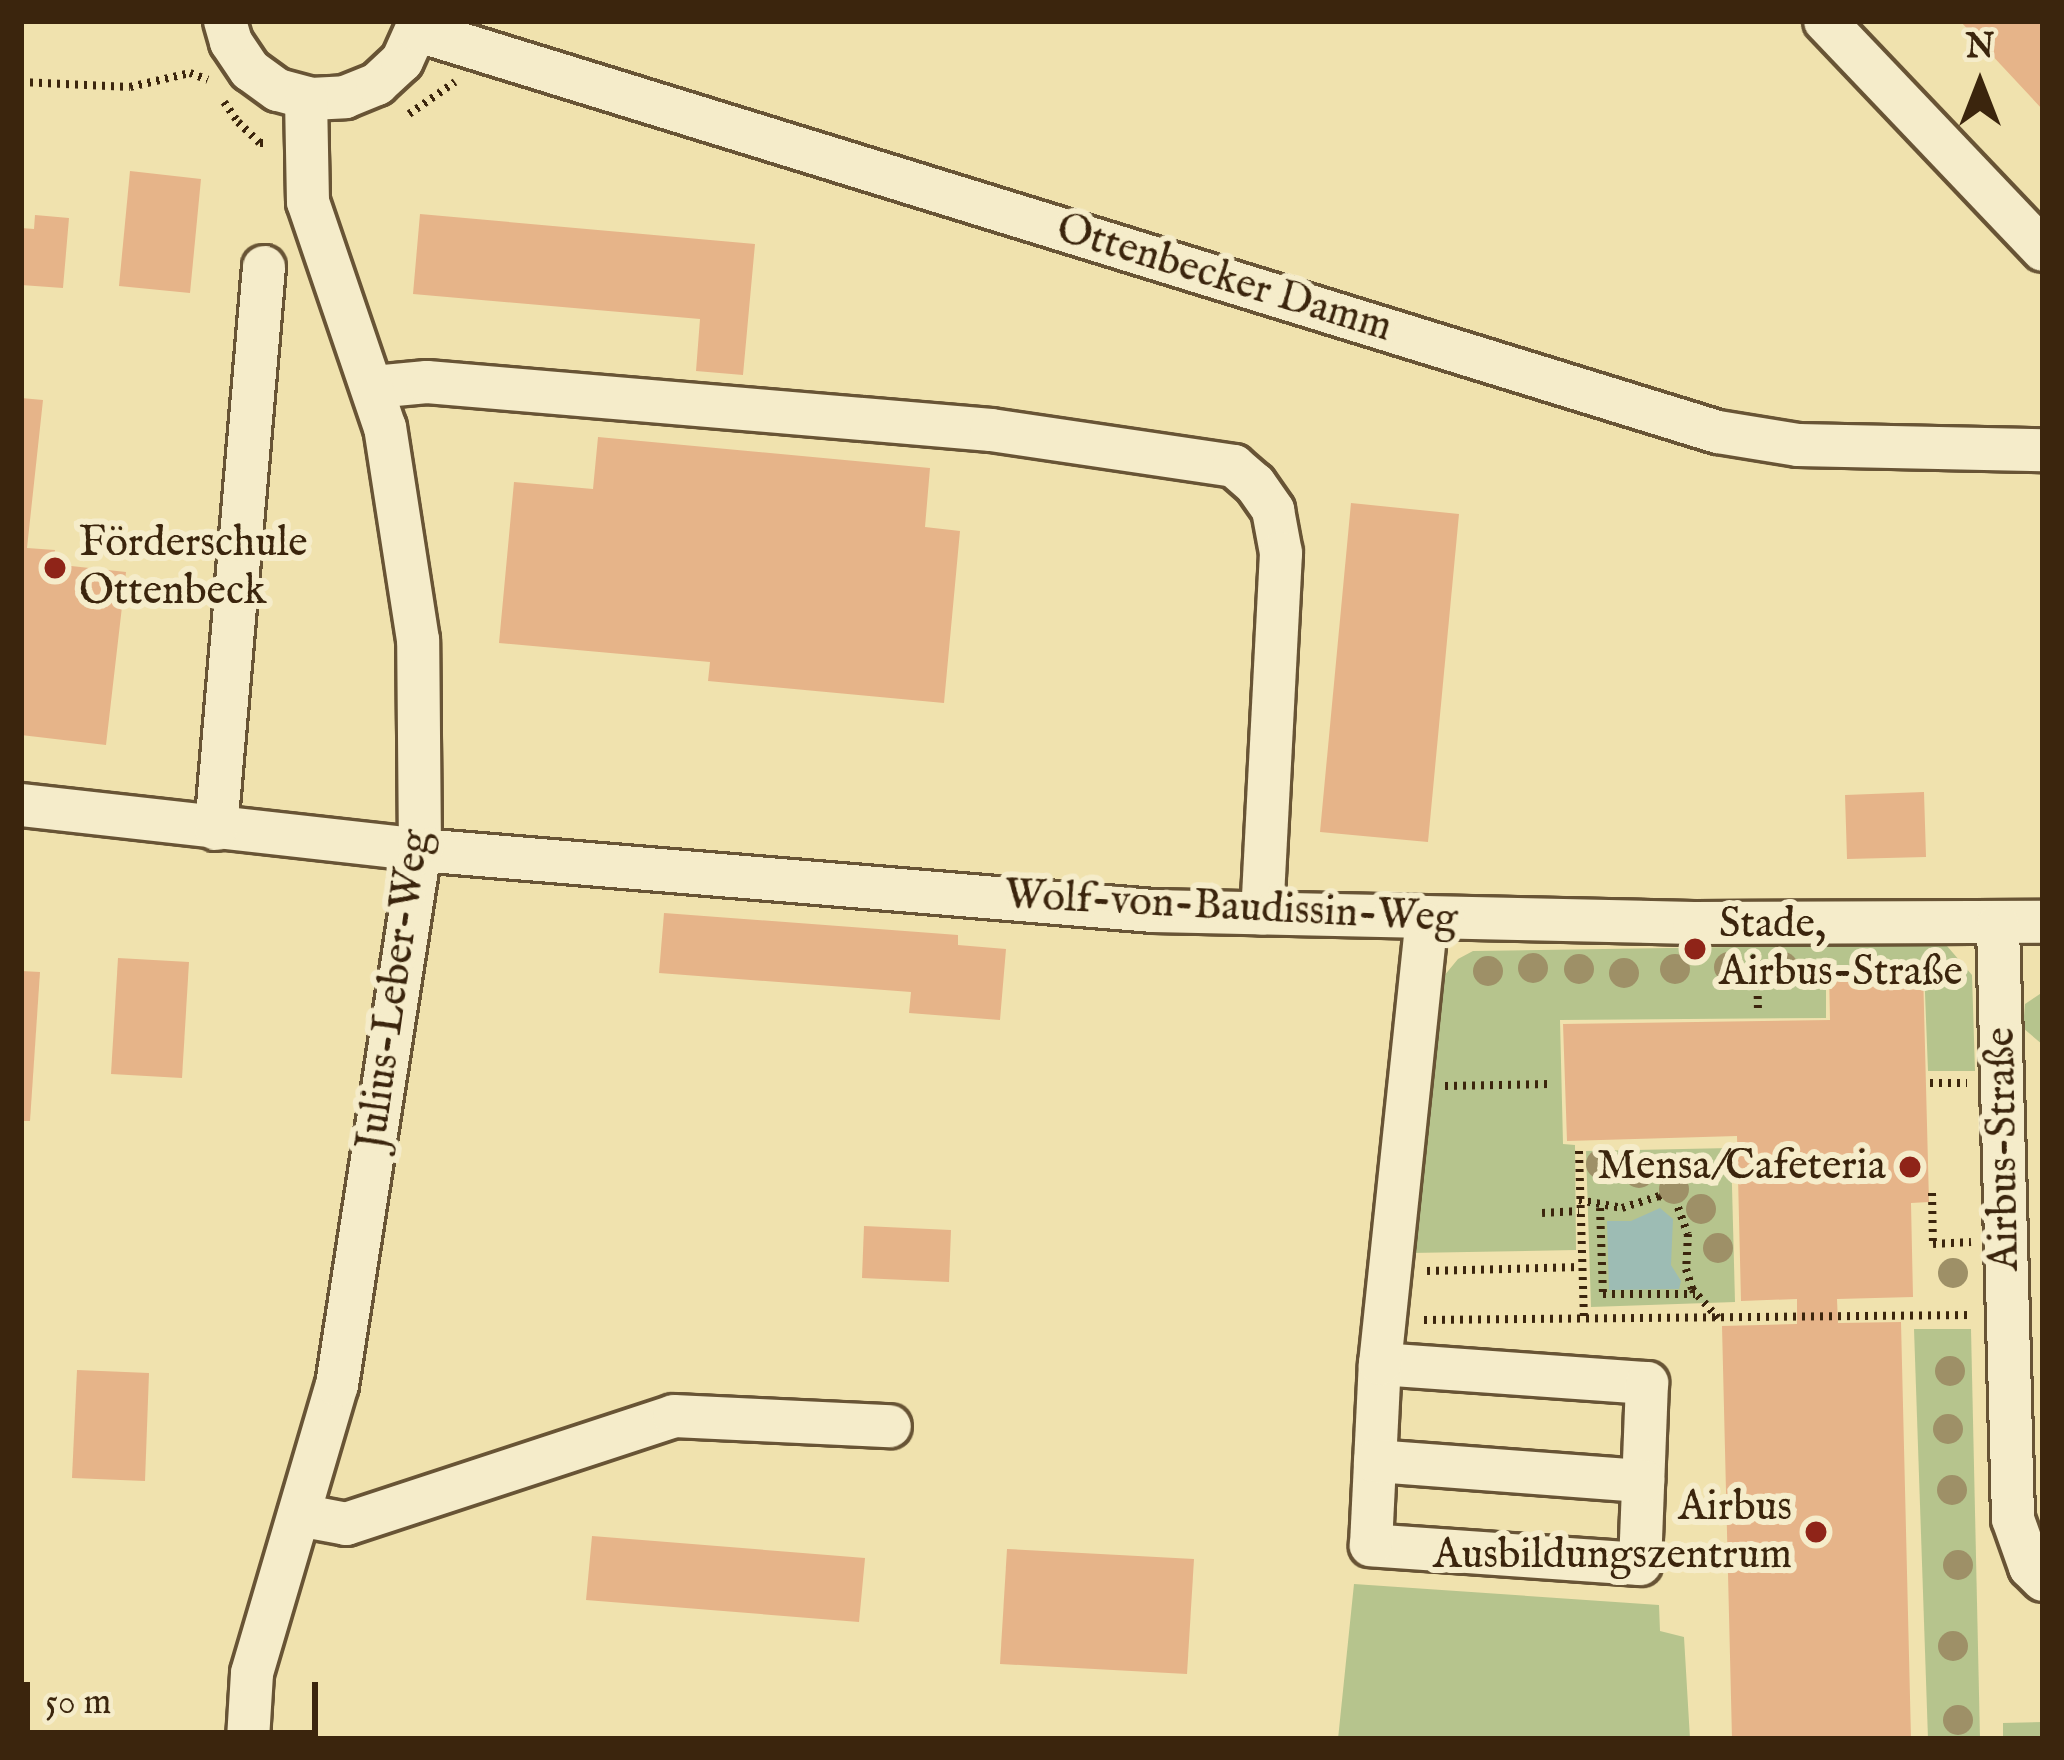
<!DOCTYPE html>
<html>
<head>
<meta charset="utf-8">
<style>
  body { margin:0 }
  #map { position:relative; width:2064px; height:1760px; overflow:hidden; background:#f0e2ae; font-family:"IM FELL English",serif }
  div>[style] { position:absolute }
  .green>* { inset:0; background:#b6c48d }
  .water>* { inset:0; background:#9dbcb4 }
  .building>* { inset:0; background:#e6b489 }
  .path>* { height:8px; margin-top:-4px; transform-origin:0; background:repeating-linear-gradient(90deg,#3b250d 0 3px,transparent 0 9px) }
  .roads { filter:drop-shadow(3px 0 #685435) drop-shadow(-3px 0 #685435) drop-shadow(0 3px #685435) drop-shadow(0 -3px #685435) }
  .minor>* { height:42px; margin:-21px; padding:0 21px; transform-origin:21px; border-radius:21px; background:#f5ecca }
  .trees>* { width:30px; height:30px; margin:-15px; border-radius:50%; background:#9e9067 }
  .dots>* { width:33px; height:33px; translate:-50% -50%; box-sizing:border-box; border:6px solid #f5ecca; border-radius:50% }
  span { translate:-50% -50%; white-space:nowrap; text-align:center; line-height:1.15; -webkit-text-stroke:12px #f5ecca; paint-order:stroke }
  .street-label { font-size:42px; color:#3b250d }
  .poi-label { font-size:42px; color:#3b250d }
  .left { translate:0 -50%; text-align:left }
  .right { translate:-100% -50%; text-align:right }
  .frame { position:absolute; inset:0; border:24px solid #3b250d; pointer-events:none }
  .north { position:absolute; left:1920px; top:24px; width:120px; height:120px; -webkit-text-stroke:9px #f5ecca; paint-order:stroke; rotate:0deg; font-size:33px; font-weight:700; line-height:48px; text-align:center; color:#3b250d }
  .north::after { content:''; display:block; margin:auto; width:42px; height:54px; background:#3b250d; clip-path:polygon(50% 0,100% 100%,50% 72%,0 100%) }
  .scale { position:absolute; left:24px; top:1682px; width:294px; height:54px; box-sizing:border-box; border:6px solid #3b250d; border-top:0; padding-left:15px; font-size:36px; line-height:42px; white-space:nowrap; color:#3b250d; -webkit-text-stroke:9px #f5ecca; paint-order:stroke }
</style>
</head>
<body>
<div id="map">
  <div class="green">
    <div style="clip-path:polygon(1929px 944px,1947px 946px,1972px 975px,1975px 1071px,1928px 1071px,1924px 967px,1826px 970px,1826px 1018px,1560px 1020px,1563px 1144px,1575px 1145px,1576px 1250px,1410px 1253px,1434px 988px,1458px 959px,1473px 951px)"></div>
    <div style="clip-path:polygon(2043px 992px,2043px 1045px,2023px 1028px,2025px 1004px)"></div>
    <div style="clip-path:polygon(1731px 1148px,1735px 1302px,1591px 1307px,1586px 1151px)"></div>
    <div style="clip-path:polygon(1914px 1329px,1971px 1329px,1980px 1739px,1928px 1739px)"></div>
    <div style="clip-path:polygon(1354px 1584px,1659px 1605px,1660px 1631px,1684px 1637px,1690px 1739px,1338px 1739px)"></div>
    <div style="clip-path:polygon(2043px 1722px,2043px 1739px,2003px 1739px,2003px 1723px)"></div>
  </div>
  <div class="water">
    <div style="clip-path:polygon(1660px 1208px,1673px 1219px,1671px 1265px,1681px 1281px,1679px 1289px,1609px 1290px,1607px 1221px,1631px 1221px)"></div>
  </div>
  <div class="building">
    <div style="clip-path:polygon(1960px 21px,2043px 21px,2043px 110px)"></div>
    <div style="clip-path:polygon(130px 171px,201px 179px,190px 293px,119px 286px)"></div>
    <div style="clip-path:polygon(420px 214px,755px 244px,743px 375px,696px 371px,700px 319px,413px 294px)"></div>
    <div style="clip-path:polygon(35px 215px,69px 218px,63px 288px,21px 285px,21px 228px,34px 229px)"></div>
    <div style="clip-path:polygon(21px 398px,43px 400px,27px 548px,55px 550px,53px 564px,126px 572px,106px 745px,21px 735px)"></div>
    <div style="clip-path:polygon(598px 437px,930px 468px,925px 527px,960px 531px,944px 703px,708px 681px,710px 662px,499px 643px,514px 482px,593px 489px)"></div>
    <div style="clip-path:polygon(1351px 503px,1459px 514px,1428px 842px,1320px 832px)"></div>
    <div style="clip-path:polygon(1924px 792px,1926px 857px,1847px 859px,1845px 795px)"></div>
    <div style="clip-path:polygon(664px 913px,958px 935px,958px 945px,1006px 949px,1000px 1020px,909px 1013px,911px 992px,659px 973px)"></div>
    <div style="clip-path:polygon(118px 958px,189px 962px,182px 1078px,111px 1074px)"></div>
    <div style="clip-path:polygon(1923px 970px,1929px 1202px,1911px 1203px,1913px 1297px,1837px 1299px,1838px 1323px,1901px 1322px,1911px 1739px,1732px 1739px,1722px 1326px,1797px 1324px,1797px 1299px,1741px 1301px,1737px 1136px,1567px 1141px,1563px 1024px,1830px 1020px,1829px 972px)"></div>
    <div style="clip-path:polygon(21px 971px,40px 972px,30px 1121px,21px 1121px)"></div>
    <div style="clip-path:polygon(864px 1226px,951px 1230px,949px 1282px,862px 1278px)"></div>
    <div style="clip-path:polygon(77px 1370px,149px 1373px,145px 1481px,72px 1478px)"></div>
    <div style="clip-path:polygon(592px 1536px,865px 1558px,859px 1622px,586px 1600px)"></div>
    <div style="clip-path:polygon(1007px 1549px,1194px 1559px,1187px 1674px,1000px 1664px)"></div>
  </div>
  <div class="path">
    <div style="left:21px;top:82px;width:109px;rotate:2.6deg"></div>
    <div style="left:130px;top:87px;width:62px;rotate:-13.1deg"></div>
    <div style="left:190px;top:73px;width:19px;rotate:21deg"></div>
    <div style="left:224px;top:102px;width:24px;rotate:55deg"></div>
    <div style="left:238px;top:122px;width:30px;rotate:44deg"></div>
    <div style="left:260px;top:143px;width:8px"></div>
    <div style="left:409px;top:114px;width:56px;rotate:-34.8deg"></div>
    <div style="left:1757px;top:960px;width:52px;rotate:88.9deg"></div>
    <div style="left:1930px;top:1083px;width:37px"></div>
    <div style="left:1445px;top:1086px;width:104px;rotate:-1.1deg"></div>
    <div style="left:1579px;top:1151px;width:168px;rotate:88.3deg"></div>
    <div style="left:1932px;top:1193px;width:51px;rotate:88.9deg"></div>
    <div style="left:1933px;top:1244px;width:38px;rotate:-3deg"></div>
    <div style="left:1579px;top:1200px;width:44px;rotate:10.5deg"></div>
    <div style="left:1622px;top:1208px;width:39px;rotate:-18deg"></div>
    <div style="left:1659px;top:1196px;width:16px;rotate:11deg"></div>
    <div style="left:1675px;top:1199px;width:37px;rotate:70deg"></div>
    <div style="left:1688px;top:1234px;width:35px;rotate:93deg"></div>
    <div style="left:1686px;top:1269px;width:21px;rotate:73deg"></div>
    <div style="left:1692px;top:1289px;width:39px;rotate:48deg"></div>
    <div style="left:1600px;top:1208px;width:86px;rotate:88deg"></div>
    <div style="left:1603px;top:1294px;width:92px"></div>
    <div style="left:1542px;top:1213px;width:37px;rotate:-3deg"></div>
    <div style="left:1427px;top:1271px;width:153px;rotate:-1.5deg"></div>
    <div style="left:1424px;top:1320px;width:549px;rotate:-0.52deg"></div>
  </div>
  <div class="roads">
    <div class="minor">
      <div style="left:225px;top:21px;width:22px;rotate:74deg"></div>
      <div style="left:231px;top:42px;width:34px;rotate:56deg"></div>
      <div style="left:250px;top:70px;width:34px;rotate:36deg"></div>
      <div style="left:278px;top:90px;width:34px;rotate:15deg"></div>
      <div style="left:311px;top:99px;width:34px;rotate:-3deg"></div>
      <div style="left:345px;top:97px;width:35px;rotate:-22deg"></div>
      <div style="left:377px;top:84px;width:34px;rotate:-43deg"></div>
      <div style="left:402px;top:61px;width:44px;rotate:-65.8deg"></div>
      <div style="left:1825px;top:21px;width:316px;rotate:46.4deg"></div>
      <div style="left:419px;top:31px;width:1359px;rotate:17.16deg"></div>
      <div style="left:1718px;top:432px;width:81px;rotate:9.2deg"></div>
      <div style="left:1798px;top:445px;width:245px;rotate:1.2deg"></div>
      <div style="left:374px;top:387px;width:53px;rotate:-5.4deg"></div>
      <div style="left:427px;top:382px;width:566px;rotate:4.86deg"></div>
      <div style="left:991px;top:430px;width:246px;rotate:8.4deg"></div>
      <div style="left:1234px;top:466px;width:28px;rotate:41deg"></div>
      <div style="left:1255px;top:484px;width:32px;rotate:55deg"></div>
      <div style="left:1273px;top:510px;width:44px;rotate:79.5deg"></div>
      <div style="left:1281px;top:553px;width:361px;rotate:93deg"></div>
      <div style="left:21px;top:805px;width:402px;rotate:6.4deg"></div>
      <div style="left:420px;top:850px;width:736px;rotate:4.76deg"></div>
      <div style="left:1153px;top:911px;width:541px;rotate:1.27deg"></div>
      <div style="left:1694px;top:923px;width:349px;rotate:-0.2deg"></div>
      <div style="left:216px;top:829px;width:564px;rotate:-85.12deg"></div>
      <div style="left:1998px;top:925px;width:594px;rotate:88.55deg"></div>
      <div style="left:2013px;top:1519px;width:51px;rotate:70.5deg"></div>
      <div style="left:2030px;top:1567px;width:18px;rotate:45deg"></div>
      <div style="left:1380px;top:1364px;width:268px;rotate:4.1deg"></div>
      <div style="left:1647px;top:1383px;width:181px;rotate:92.2deg"></div>
      <div style="left:1640px;top:1564px;width:270px;rotate:-176deg"></div>
      <div style="left:1371px;top:1545px;width:181px;rotate:-87.2deg"></div>
      <div style="left:1380px;top:1364px;width:449px;rotate:-84deg"></div>
      <div style="left:1375px;top:1461px;width:269px;rotate:4.3deg"></div>
      <div style="left:299px;top:1515px;width:48px;rotate:10.8deg"></div>
      <div style="left:346px;top:1524px;width:345px;rotate:-18.2deg"></div>
      <div style="left:674px;top:1416px;width:216px;rotate:2.7deg"></div>
      <div style="left:248px;top:1739px;width:66px;rotate:-86.5deg"></div>
      <div style="left:252px;top:1673px;width:300px;rotate:-73.6deg"></div>
      <div style="left:337px;top:1385px;width:541px;rotate:-81.18deg"></div>
      <div style="left:420px;top:850px;width:210px;rotate:-90.5deg"></div>
      <div style="left:418px;top:640px;width:215px;rotate:-98.8deg"></div>
      <div style="left:385px;top:428px;width:239px;rotate:-108.8deg"></div>
      <div style="left:308px;top:202px;width:104px;rotate:-91.1deg"></div>
    </div>
  </div>
  <div class="trees">
    <div style="left:1729px;top:967px"></div>
    <div style="left:1783px;top:967px"></div>
    <div style="left:1533px;top:968px"></div>
    <div style="left:1579px;top:969px"></div>
    <div style="left:1675px;top:969px"></div>
    <div style="left:1488px;top:971px"></div>
    <div style="left:1624px;top:973px"></div>
    <div style="left:1601px;top:1164px"></div>
    <div style="left:1639px;top:1173px"></div>
    <div style="left:1674px;top:1189px"></div>
    <div style="left:1701px;top:1209px"></div>
    <div style="left:1718px;top:1248px"></div>
    <div style="left:1953px;top:1273px"></div>
    <div style="left:1950px;top:1371px"></div>
    <div style="left:1948px;top:1429px"></div>
    <div style="left:1952px;top:1490px"></div>
    <div style="left:1958px;top:1565px"></div>
    <div style="left:1953px;top:1646px"></div>
    <div style="left:1958px;top:1720px"></div>
  </div>
  <div class="dots">
    <div style="left:55px;top:568px;background:#8f2418"></div>
    <div style="left:1695px;top:949px;background:#8f2418"></div>
    <div style="left:1910px;top:1167px;background:#8f2418"></div>
    <div style="left:1816px;top:1532px;background:#8f2418"></div>
  </div>
  <div class="street-label">
    <span style="left:1224px;top:279px;rotate:17deg">Ottenbecker Damm</span>
    <span style="left:1231px;top:908px;rotate:3deg">Wolf-von-Baudissin-Weg</span>
    <span style="left:395px;top:990px;rotate:-82deg">Julius-Leber-Weg</span>
    <span style="left:2004px;top:1149px;rotate:-91deg">Airbus-Straße</span>
  </div>
  <div class="poi-label">
    <span class="left" style="left:79px;top:568px">Förderschule<br>Ottenbeck</span>
    <span class="left" style="left:1719px;top:949px">Stade,<br>Airbus-Straße</span>
    <span class="right" style="left:1886px;top:1167px">Mensa/Cafeteria</span>
    <span class="right" style="left:1792px;top:1532px">Airbus<br>Ausbildungszentrum</span>
  </div>
  <div class="frame"></div>
  <div class="north">N</div>
  <div class="scale">50 m</div>
</div>
</body>
</html>
